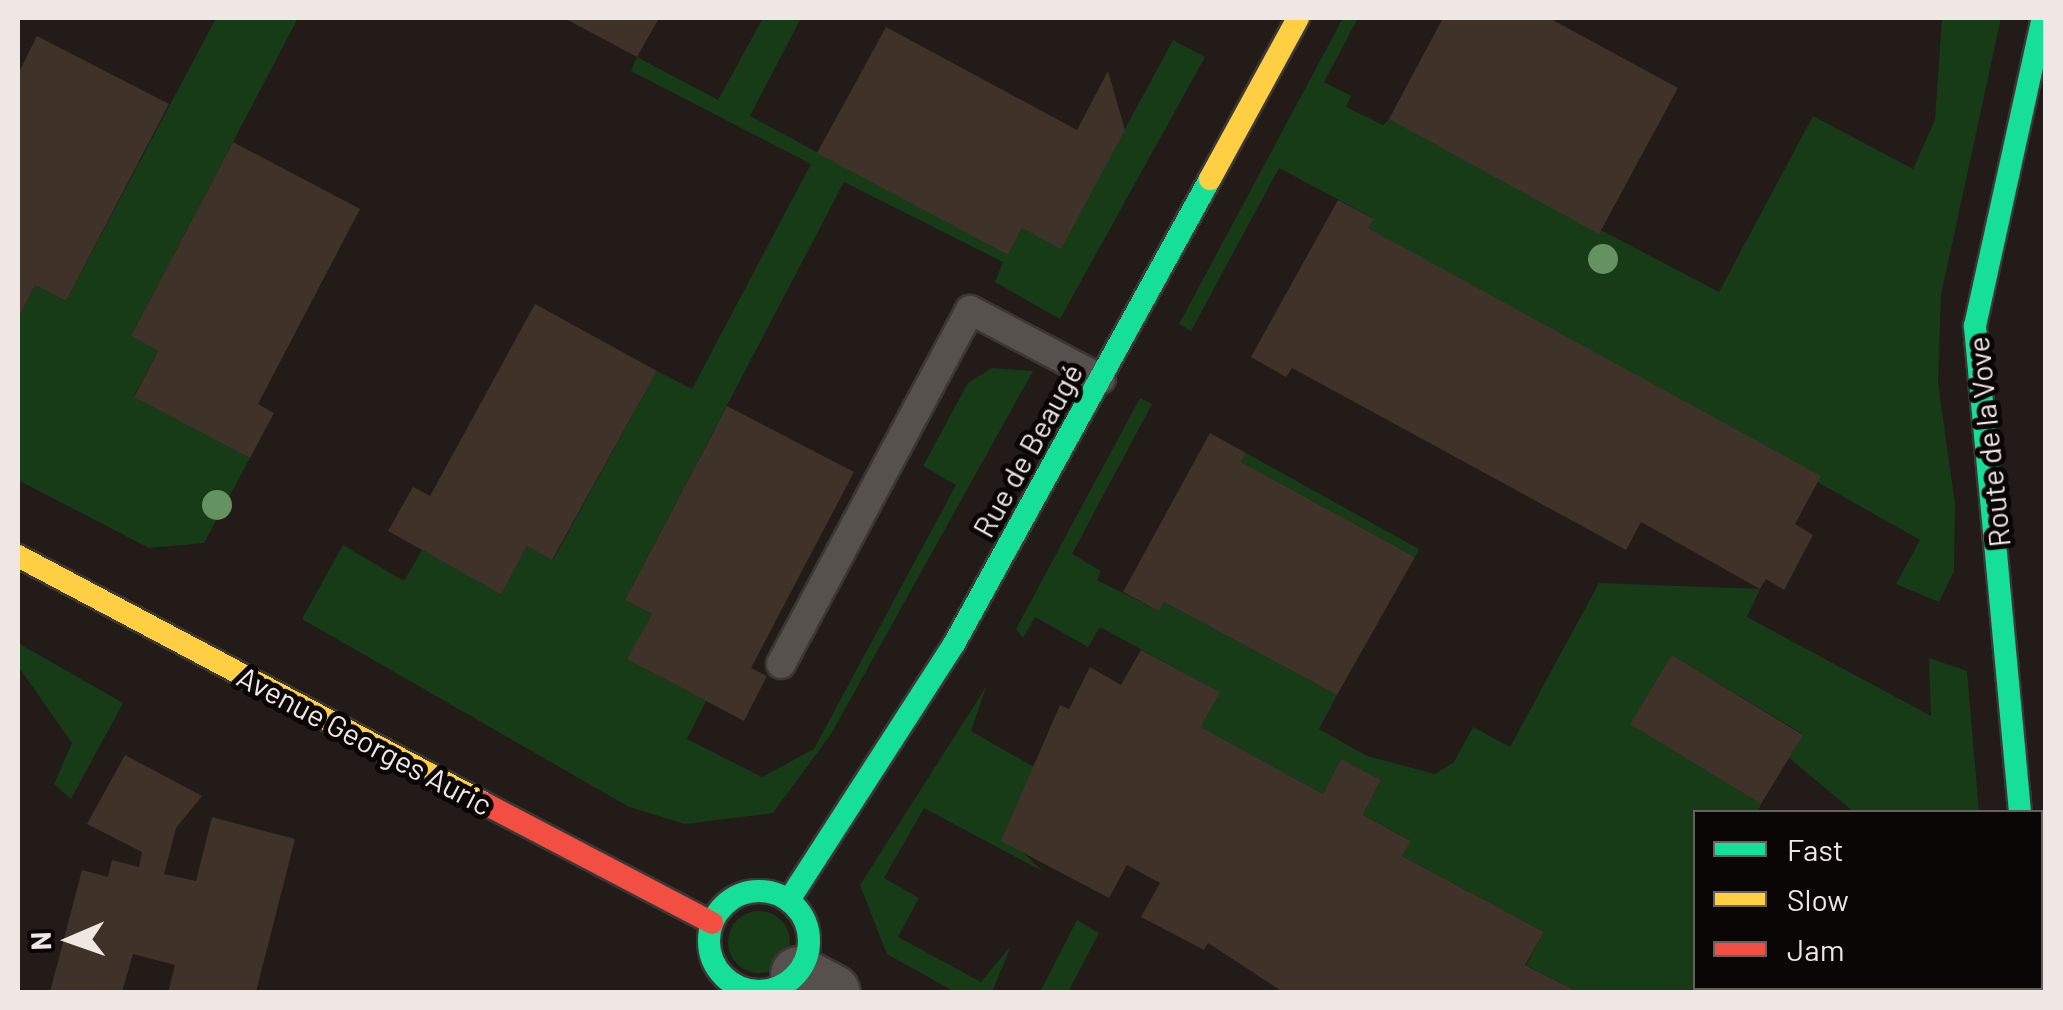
<!DOCTYPE html>
<html>
<head>
<meta charset="utf-8">
<style>
  body { margin:0 }
  #map { position:relative; width:2063px; height:1010px; overflow:hidden; background:#221b18; font-family:Barlow,sans-serif }
  div>[style] { position:absolute }
  .green>* { inset:0; background:#173b17 }
  .round { border-radius:50% }
  .building>* { inset:0; background:#3f3229 }
  .roads { filter:drop-shadow(2px 0 #3b3734) drop-shadow(-2px 0 #3b3734) drop-shadow(0 2px #3b3734) drop-shadow(0 -2px #3b3734) }
  .lane>* { height:28px; margin:-14px; padding:0 14px; transform-origin:14px; border-radius:14px; background:#57514e }
  .street>* { height:55px; margin:-27.5px; padding:0 27.5px; transform-origin:27.5px; border-radius:27.5px; background:#57514e }
  .fast>* { height:22px; margin:-11px; padding:0 11px; transform-origin:11px; border-radius:11px; background:#16e098 }
  .fast>.ring { margin:-11px; padding:0; box-sizing:content-box; background:none; border:22px solid #16e098; border-radius:50% }
  .slow>* { height:22px; margin:-11px; padding:0 11px; transform-origin:11px; border-radius:11px; background:#ffcf43 }
  .jam>* { height:22px; margin:-11px; padding:0 11px; transform-origin:11px; border-radius:11px; background:#f24e42 }
  .trees>* { width:30px; height:30px; margin:-15px; border-radius:50%; background:#649260 }
  span { translate:-50% -50%; white-space:nowrap; text-align:center; line-height:1.15; -webkit-text-stroke:10px #0a0605; paint-order:stroke }
  .street-label { font-size:30px; color:#efe7e3 }
  .frame { position:absolute; inset:0; border:20px solid #efe7e3; pointer-events:none }
  .legend { position:absolute; left:1693px; top:810px; width:350px; height:180px; box-sizing:border-box; background:#0a0605; border:2px solid #66605e; margin:0; padding:12px 18px; list-style:none; font-size:30px; color:#efe7e3 }
  .legend li { display:flex; align-items:center; gap:20px; height:50px }
  .legend b { width:50px; border:2px solid #66605e }
  .north { position:absolute; left:20px; top:890px; width:100px; height:100px; -webkit-text-stroke:8px #0a0605; paint-order:stroke; rotate:268deg; font-size:28px; font-weight:700; line-height:40px; text-align:center; color:#efe7e3 }
  .north::after { content:''; display:block; margin:auto; width:35px; height:45px; background:#efe7e3; clip-path:polygon(50% 0,100% 100%,50% 72%,0 100%) }
</style>
</head>
<body>
<div id="map">
  <div class="green">
    <div style="clip-path:polygon(216px 18px,298px 18px,131px 336px,158px 351px,134px 396px,250px 458px,204px 543px,149px 548px,18px 480px,18px 319px,35px 285px,66px 301px)"></div>
    <div style="clip-path:polygon(763px 18px,801px 18px,750px 116px,1008px 255px,1022px 228px,1061px 248px,1173px 40px,1205px 57px,1060px 319px,995px 282px,1003px 262px,844px 182px,625px 600px,652px 614px,628px 659px,706px 701px,687px 739px,762px 777px,814px 749px,956px 485px,923px 466px,968px 383px,992px 368px,1033px 371px,831px 734px,773px 813px,685px 824px,629px 807px,302px 619px,343px 545px,404px 581px,422px 550px,501px 593px,527px 546px,553px 560px,657px 371px,692px 389px,811px 164px,631px 71px,637px 57px,718px 100px)"></div>
    <div style="clip-path:polygon(1343px 18px,1358px 18px,1324px 82px,1351px 96px,1346px 107px,1383px 125px,1389px 119px,1719px 292px,1813px 116px,1913px 169px,1935px 120px,1942px 18px,2001px 18px,1941px 295px,1938px 383px,1955px 504px,1954px 571px,1939px 602px,1896px 584px,1920px 540px,1368px 228px,1373px 218px,1279px 168px,1191px 331px,1179px 324px)"></div>
    <div style="clip-path:polygon(1140px 398px,1152px 404px,1072px 554px,1101px 571px,1097px 580px,1159px 611px,1164px 602px,1337px 695px,1319px 729px,1367px 756px,1435px 774px,1454px 762px,1473px 727px,1510px 747px,1599px 583px,1760px 589px,1747px 617px,1931px 716px,1929px 658px,1967px 671px,1979px 812px,1854px 812px,1789px 758px,1803px 734px,1672px 655px,1631px 724px,1761px 804px,1758px 812px,1696px 812px,1696px 988px,1778px 992px,1578px 992px,1526px 965px,1544px 932px,1402px 856px,1410px 840px,1363px 815px,1381px 780px,1342px 760px,1323px 794px,1201px 727px,1219px 692px,1100px 627px,1088px 647px,1035px 617px,1023px 638px,1016px 629px)"></div>
    <div style="clip-path:polygon(1246px 453px,1419px 549px,1415px 557px,1241px 462px)"></div>
    <div style="clip-path:polygon(18px 643px,123px 703px,71px 799px,54px 784px,72px 743px,18px 666px)"></div>
    <div style="clip-path:polygon(986px 687px,971px 731px,1039px 770px,1021px 851px,1044px 872px,924px 808px,884px 878px,919px 898px,898px 937px,981px 982px,1011px 946px,992px 992px,955px 992px,887px 954px,860px 885px)"></div>
    <div class="round" style="left:728px;top:911px;width:62px;height:62px"></div>
    <div style="clip-path:polygon(1077px 920px,1099px 933px,1068px 992px,1040px 992px)"></div>
  </div>
  <div class="building">
    <div style="clip-path:polygon(564px 18px,659px 18px,637px 57px)"></div>
    <div style="clip-path:polygon(1443px 18px,1549px 18px,1678px 88px,1599px 234px,1389px 119px)"></div>
    <div style="clip-path:polygon(886px 27px,1077px 130px,1108px 71px,1125px 130px,1061px 249px,1022px 228px,1008px 255px,817px 153px)"></div>
    <div style="clip-path:polygon(37px 36px,169px 104px,66px 301px,35px 285px,18px 319px,18px 74px)"></div>
    <div style="clip-path:polygon(233px 142px,360px 209px,258px 404px,274px 413px,250px 458px,134px 397px,158px 351px,131px 336px)"></div>
    <div style="clip-path:polygon(1338px 200px,1374px 219px,1368px 228px,1821px 476px,1795px 524px,1813px 535px,1784px 590px,1766px 579px,1760px 589px,1641px 522px,1626px 550px,1292px 368px,1286px 377px,1251px 357px)"></div>
    <div style="clip-path:polygon(535px 304px,657px 371px,552px 560px,527px 546px,501px 594px,388px 531px,413px 487px,430px 496px)"></div>
    <div style="clip-path:polygon(727px 406px,854px 472px,751px 668px,767px 676px,744px 721px,627px 659px,652px 614px,625px 600px)"></div>
    <div style="clip-path:polygon(1210px 433px,1246px 453px,1241px 462px,1415px 557px,1337px 695px,1164px 602px,1159px 611px,1123px 592px)"></div>
    <div style="clip-path:polygon(1141px 650px,1220px 692px,1201px 727px,1323px 794px,1341px 759px,1381px 780px,1363px 815px,1411px 841px,1402px 856px,1544px 932px,1525px 965px,1578px 992px,1283px 992px,1208px 943px,1204px 950px,1141px 917px,1160px 883px,1127px 865px,1109px 898px,1001px 841px,1060px 705px,1069px 709px,1090px 667px,1121px 685px)"></div>
    <div style="clip-path:polygon(1672px 655px,1803px 735px,1761px 804px,1630px 724px)"></div>
    <div style="clip-path:polygon(125px 755px,202px 796px,176px 828px,164px 874px,196px 881px,212px 817px,295px 839px,256px 992px,168px 992px,175px 965px,133px 954px,122px 992px,50px 992px,82px 870px,108px 877px,112px 860px,139px 867px,142px 852px,87px 824px)"></div>
    <div style="clip-path:polygon(1806px 988px,1881px 988px,1805px 992px)"></div>
  </div>
  <div class="roads">
    <div class="lane">
      <div style="left:781px;top:664px;width:401px;rotate:-61.9deg"></div>
      <div style="left:970px;top:310px;width:148px;rotate:27.8deg"></div>
    </div>
    <div class="street">
      <div style="left:798px;top:974px;width:38px;rotate:28deg"></div>
      <div style="left:2015px;top:992px;width:4px;rotate:-90deg"></div>
    </div>
    <div class="fast">
      <div style="left:2020px;top:812px;width:488px;rotate:-95.3deg"></div>
      <div style="left:1975px;top:326px;width:315px;rotate:-77.6deg"></div>
      <div class="ring" style="left:709px;top:891px;width:78px;height:78px"></div>
      <div style="left:789px;top:900px;width:305px;rotate:-57.2deg"></div>
      <div style="left:954px;top:644px;width:531px;rotate:-61.17deg"></div>
    </div>
    <div class="slow">
      <div style="left:1210px;top:179px;width:183px;rotate:-61.3deg"></div>
      <div style="left:18px;top:556px;width:525px;rotate:27.93deg"></div>
    </div>
    <div class="jam">
      <div style="left:482px;top:802px;width:260px;rotate:27.7deg"></div>
    </div>
  </div>
  <div class="trees">
    <div style="left:1603px;top:259px"></div>
    <div style="left:217px;top:505px"></div>
  </div>
  <div class="street-label">
    <span style="left:1988px;top:442px;rotate:-96deg">Route de la Vove</span>
    <span style="left:1027px;top:450px;rotate:-61deg">Rue de Beaugé</span>
    <span style="left:365px;top:740px;rotate:28deg">Avenue Georges Auric</span>
  </div>
  <div class="frame"></div>
  <ul class="legend">
  <li><b style="height:12px;background:#16e098"></b>Fast</li>
  <li><b style="height:12px;background:#ffcf43"></b>Slow</li>
  <li><b style="height:12px;background:#f24e42"></b>Jam</li>
  </ul>
  <div class="north">N</div>
</div>
</body>
</html>
